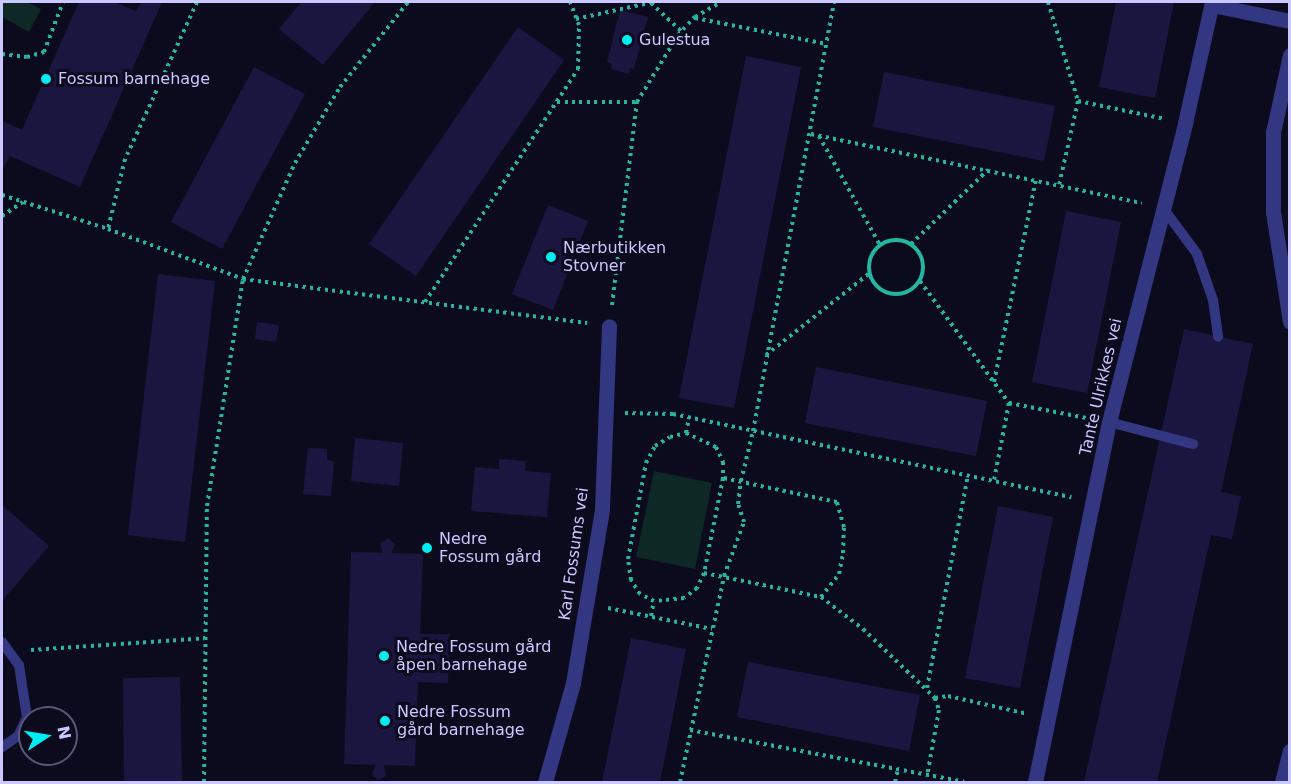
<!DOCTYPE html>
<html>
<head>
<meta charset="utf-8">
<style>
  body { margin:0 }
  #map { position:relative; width:1291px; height:784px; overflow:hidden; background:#0c0b1e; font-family:"DejaVu Sans",sans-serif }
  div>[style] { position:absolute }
  .green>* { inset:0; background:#0d2825 }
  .building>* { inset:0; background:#1b1640 }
  .path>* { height:4px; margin-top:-2px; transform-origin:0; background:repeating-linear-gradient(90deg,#26b5a1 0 3px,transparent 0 7.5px) }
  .path>.ring { margin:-2px; padding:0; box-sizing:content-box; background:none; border:4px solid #26b5a1; border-radius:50% }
  .service>* { height:10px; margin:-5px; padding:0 5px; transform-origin:5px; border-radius:5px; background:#333680 }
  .minor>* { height:15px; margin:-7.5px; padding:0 7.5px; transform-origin:7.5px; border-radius:7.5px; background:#333680 }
  .dots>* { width:16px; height:16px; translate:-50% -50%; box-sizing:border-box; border:3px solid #0c0b1e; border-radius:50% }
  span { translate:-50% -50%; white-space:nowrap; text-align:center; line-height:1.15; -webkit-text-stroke:6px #0c0b1e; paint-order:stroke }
  .poi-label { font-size:16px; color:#cac8ff }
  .left { translate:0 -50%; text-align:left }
  .street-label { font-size:16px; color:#cac8ff }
  .frame { position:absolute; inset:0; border:3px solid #cac8ff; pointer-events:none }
  .north { position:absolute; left:18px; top:706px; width:60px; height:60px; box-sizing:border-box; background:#0c0b1e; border:2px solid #585778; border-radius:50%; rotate:78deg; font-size:16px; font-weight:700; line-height:24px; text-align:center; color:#cac8ff }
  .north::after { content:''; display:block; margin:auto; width:21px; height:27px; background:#00eef3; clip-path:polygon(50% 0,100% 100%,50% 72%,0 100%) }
</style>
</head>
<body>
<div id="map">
  <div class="green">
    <div style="clip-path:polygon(2px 2px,27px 2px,41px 9px,29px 32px,2px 17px)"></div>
    <div style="clip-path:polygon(654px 471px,712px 483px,695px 569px,636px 557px)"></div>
  </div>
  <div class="building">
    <div style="clip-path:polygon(79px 2px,114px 2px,136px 11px,141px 2px,162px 2px,80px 187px,10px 156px,2px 169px,2px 121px,22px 130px)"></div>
    <div style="clip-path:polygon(301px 2px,375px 2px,323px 65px,279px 29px)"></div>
    <div style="clip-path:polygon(1116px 2px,1174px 2px,1155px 98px,1099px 87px)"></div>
    <div style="clip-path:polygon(620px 10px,648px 17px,634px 69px,630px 68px,629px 74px,611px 69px,612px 64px,607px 62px)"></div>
    <div style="clip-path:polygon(518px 27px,564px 60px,416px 276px,369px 244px)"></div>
    <div style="clip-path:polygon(746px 56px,801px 67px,734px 408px,679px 398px)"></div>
    <div style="clip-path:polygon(254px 67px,305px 94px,222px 249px,171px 222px)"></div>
    <div style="clip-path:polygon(884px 72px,1055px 106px,1044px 161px,873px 127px)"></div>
    <div style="clip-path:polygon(548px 205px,588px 221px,553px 310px,512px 294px)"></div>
    <div style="clip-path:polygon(1066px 211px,1121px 222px,1087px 393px,1032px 382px)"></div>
    <div style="clip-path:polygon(158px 274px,215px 281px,185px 542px,128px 535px)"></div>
    <div style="clip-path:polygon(257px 322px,279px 325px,276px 342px,255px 339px)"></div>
    <div style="clip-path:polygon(1184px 329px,1253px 344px,1221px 492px,1241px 496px,1232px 539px,1211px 535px,1157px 782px,1084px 782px)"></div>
    <div style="clip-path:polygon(816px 367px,987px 401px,976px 456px,805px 423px)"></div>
    <div style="clip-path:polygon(355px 438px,403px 443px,399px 486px,351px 481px)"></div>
    <div style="clip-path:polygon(308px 448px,327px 449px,327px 460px,334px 461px,331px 496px,303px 494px)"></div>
    <div style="clip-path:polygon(499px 459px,526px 461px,525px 471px,551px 473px,547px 517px,471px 511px,475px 467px,499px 469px)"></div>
    <div style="clip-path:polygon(2px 505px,49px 546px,2px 601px)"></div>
    <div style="clip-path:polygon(998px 506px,1053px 517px,1020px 688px,965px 678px)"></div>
    <div style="clip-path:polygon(389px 538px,395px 545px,391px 553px,423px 554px,420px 634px,450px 634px,448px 683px,418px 682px,415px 766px,384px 765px,386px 776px,378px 780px,372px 774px,376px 765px,344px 764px,351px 552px,383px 553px,380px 543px)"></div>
    <div style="clip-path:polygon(631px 638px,686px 649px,660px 782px,602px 782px)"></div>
    <div style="clip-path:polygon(748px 662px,920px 695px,909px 751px,737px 717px)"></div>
    <div style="clip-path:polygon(180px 677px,182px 782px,124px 782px,123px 678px)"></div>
  </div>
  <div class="path">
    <div style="left:197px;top:2px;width:173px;rotate:114.6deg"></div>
    <div style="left:125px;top:159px;width:72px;rotate:103.7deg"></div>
    <div style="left:108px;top:229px;width:144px;rotate:20.3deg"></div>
    <div style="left:243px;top:279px;width:127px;rotate:-65.9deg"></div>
    <div style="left:295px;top:163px;width:88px;rotate:-59.4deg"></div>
    <div style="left:340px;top:87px;width:109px;rotate:-51.3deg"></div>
    <div style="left:1048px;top:2px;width:103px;rotate:73.1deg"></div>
    <div style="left:1078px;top:101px;width:86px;rotate:102.7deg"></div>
    <div style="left:651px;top:3px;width:41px;rotate:43deg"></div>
    <div style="left:695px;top:18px;width:134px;rotate:11.2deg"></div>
    <div style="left:576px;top:19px;width:79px;rotate:-12.4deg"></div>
    <div style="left:2px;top:54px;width:25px;rotate:7deg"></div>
    <div style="left:27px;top:57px;width:18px;rotate:-16deg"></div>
    <div style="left:44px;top:52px;width:53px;rotate:-69.2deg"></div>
    <div style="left:1078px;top:101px;width:89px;rotate:11.7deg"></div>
    <div style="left:557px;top:102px;width:80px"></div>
    <div style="left:811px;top:134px;width:338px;rotate:11.8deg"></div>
    <div style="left:819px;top:136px;width:125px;rotate:60.8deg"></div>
    <div style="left:2px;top:195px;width:111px;rotate:17.8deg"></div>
    <div style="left:2px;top:216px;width:25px;rotate:-34deg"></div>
    <div class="ring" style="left:869px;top:240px;width:50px;height:50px"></div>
    <div style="left:911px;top:244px;width:107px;rotate:-43.9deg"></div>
    <div style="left:920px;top:281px;width:151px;rotate:53.9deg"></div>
    <div style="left:1009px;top:403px;width:78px;rotate:101deg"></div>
    <div style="left:425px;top:302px;width:279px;rotate:-56.7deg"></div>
    <div style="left:578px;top:69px;width:44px;rotate:-88.7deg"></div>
    <div style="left:579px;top:25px;width:25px;rotate:-111deg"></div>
    <div style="left:612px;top:305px;width:205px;rotate:-83deg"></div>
    <div style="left:637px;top:102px;width:79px;rotate:-58.5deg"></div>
    <div style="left:678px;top:35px;width:25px;rotate:-47deg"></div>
    <div style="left:695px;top:17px;width:30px;rotate:-30deg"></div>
    <div style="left:766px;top:355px;width:132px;rotate:-38.3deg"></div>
    <div style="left:994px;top:382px;width:206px;rotate:-78.3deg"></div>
    <div style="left:1009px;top:403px;width:79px;rotate:10.9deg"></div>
    <div style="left:625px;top:413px;width:48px;rotate:1.2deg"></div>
    <div style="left:673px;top:414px;width:407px;rotate:11.8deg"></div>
    <div style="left:686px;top:433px;width:33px;rotate:25deg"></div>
    <div style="left:716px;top:447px;width:17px;rotate:65deg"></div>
    <div style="left:723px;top:462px;width:16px;rotate:90deg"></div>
    <div style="left:723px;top:478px;width:97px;rotate:101.3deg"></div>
    <div style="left:704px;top:573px;width:17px;rotate:115deg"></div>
    <div style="left:697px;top:588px;width:16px;rotate:142deg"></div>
    <div style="left:684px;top:598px;width:30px;rotate:174deg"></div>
    <div style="left:654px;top:601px;width:16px;rotate:-153deg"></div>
    <div style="left:640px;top:594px;width:17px;rotate:-123deg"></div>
    <div style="left:631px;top:580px;width:21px;rotate:-98deg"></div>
    <div style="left:628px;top:559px;width:98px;rotate:-79.4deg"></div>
    <div style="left:646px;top:463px;width:19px;rotate:-62deg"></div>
    <div style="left:655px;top:446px;width:17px;rotate:-31deg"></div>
    <div style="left:670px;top:437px;width:16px;rotate:-14deg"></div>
    <div style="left:686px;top:433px;width:16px;rotate:-79deg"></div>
    <div style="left:704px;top:573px;width:119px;rotate:11.6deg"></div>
    <div style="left:821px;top:597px;width:29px;rotate:-52deg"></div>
    <div style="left:839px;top:574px;width:21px;rotate:-79deg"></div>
    <div style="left:843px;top:553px;width:26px;rotate:-88deg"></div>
    <div style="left:844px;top:527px;width:26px;rotate:-106deg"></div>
    <div style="left:837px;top:502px;width:116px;rotate:-168.1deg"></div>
    <div style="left:821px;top:597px;width:53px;rotate:37.3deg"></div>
    <div style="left:863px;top:629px;width:100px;rotate:43.8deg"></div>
    <div style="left:935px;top:698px;width:13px;rotate:72deg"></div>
    <div style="left:939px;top:710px;width:67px;rotate:100.3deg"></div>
    <div style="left:608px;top:608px;width:106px;rotate:11.4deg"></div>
    <div style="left:651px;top:616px;width:15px;rotate:-79deg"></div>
    <div style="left:31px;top:650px;width:174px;rotate:-3.9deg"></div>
    <div style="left:927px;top:688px;width:217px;rotate:-79.1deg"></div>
    <div style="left:935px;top:698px;width:13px;rotate:-9deg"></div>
    <div style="left:948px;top:696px;width:82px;rotate:12.7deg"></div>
    <div style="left:690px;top:730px;width:279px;rotate:10.7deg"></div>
    <div style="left:204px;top:782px;width:276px;rotate:-89.4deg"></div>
    <div style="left:207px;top:506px;width:230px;rotate:-81deg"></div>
    <div style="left:243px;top:279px;width:347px;rotate:7.3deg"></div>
    <div style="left:680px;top:782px;width:211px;rotate:-77.9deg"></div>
    <div style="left:724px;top:576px;width:58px;rotate:-69.7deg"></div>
    <div style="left:744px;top:522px;width:19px;rotate:-108deg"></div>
    <div style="left:738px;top:504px;width:23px;rotate:-83deg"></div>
    <div style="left:741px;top:481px;width:51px;rotate:-76.5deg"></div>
    <div style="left:753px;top:431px;width:437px;rotate:-79.3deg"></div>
    <div style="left:895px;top:782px;width:13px;rotate:-77deg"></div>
  </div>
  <div class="service">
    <div style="left:1163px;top:208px;width:57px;rotate:53.5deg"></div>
    <div style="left:1197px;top:254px;width:49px;rotate:70.8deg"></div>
    <div style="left:1213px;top:300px;width:37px;rotate:82deg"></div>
    <div style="left:1109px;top:422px;width:87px;rotate:14.7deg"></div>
    <div style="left:2px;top:642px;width:29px;rotate:54deg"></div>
    <div style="left:19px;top:665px;width:53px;rotate:81.3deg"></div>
    <div style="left:27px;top:717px;width:21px;rotate:115deg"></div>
    <div style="left:18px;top:736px;width:19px;rotate:145deg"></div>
  </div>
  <div class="minor">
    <div style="left:1212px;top:5px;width:80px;rotate:11.6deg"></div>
    <div style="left:1290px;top:55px;width:79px;rotate:102.4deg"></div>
    <div style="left:1273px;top:132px;width:80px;rotate:90deg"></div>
    <div style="left:1273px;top:212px;width:111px;rotate:81.2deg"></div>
    <div style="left:545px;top:782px;width:103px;rotate:-74.2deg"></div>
    <div style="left:573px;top:683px;width:176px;rotate:-80.5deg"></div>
    <div style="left:602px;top:509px;width:183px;rotate:-87.8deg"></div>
    <div style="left:1035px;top:782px;width:368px;rotate:-78.4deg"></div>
    <div style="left:1109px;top:422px;width:309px;rotate:-75.7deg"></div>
    <div style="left:1185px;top:123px;width:124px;rotate:-77.4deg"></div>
    <div style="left:1282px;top:782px;width:32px;rotate:-76deg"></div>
  </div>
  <div class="dots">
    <div style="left:627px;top:40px;background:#00eef3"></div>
    <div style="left:46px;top:79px;background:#00eef3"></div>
    <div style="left:551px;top:257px;background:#00eef3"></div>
    <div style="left:427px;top:548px;background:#00eef3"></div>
    <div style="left:384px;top:656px;background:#00eef3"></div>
    <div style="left:385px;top:721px;background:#00eef3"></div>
  </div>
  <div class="poi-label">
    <span class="left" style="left:639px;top:40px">Gulestua</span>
    <span class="left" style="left:58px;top:79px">Fossum barnehage</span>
    <span class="left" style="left:563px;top:257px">Nærbutikken<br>Stovner</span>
    <span class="left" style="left:439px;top:548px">Nedre<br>Fossum gård</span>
    <span class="left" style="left:396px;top:656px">Nedre Fossum gård<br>åpen barnehage</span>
    <span class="left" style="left:397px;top:721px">Nedre Fossum<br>gård barnehage</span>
  </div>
  <div class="street-label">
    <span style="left:1101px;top:387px;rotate:-77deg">Tante Ulrikkes vei</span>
    <span style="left:574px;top:554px;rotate:-82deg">Karl Fossums vei</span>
  </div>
  <div class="frame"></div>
  <div class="north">N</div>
</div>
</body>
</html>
